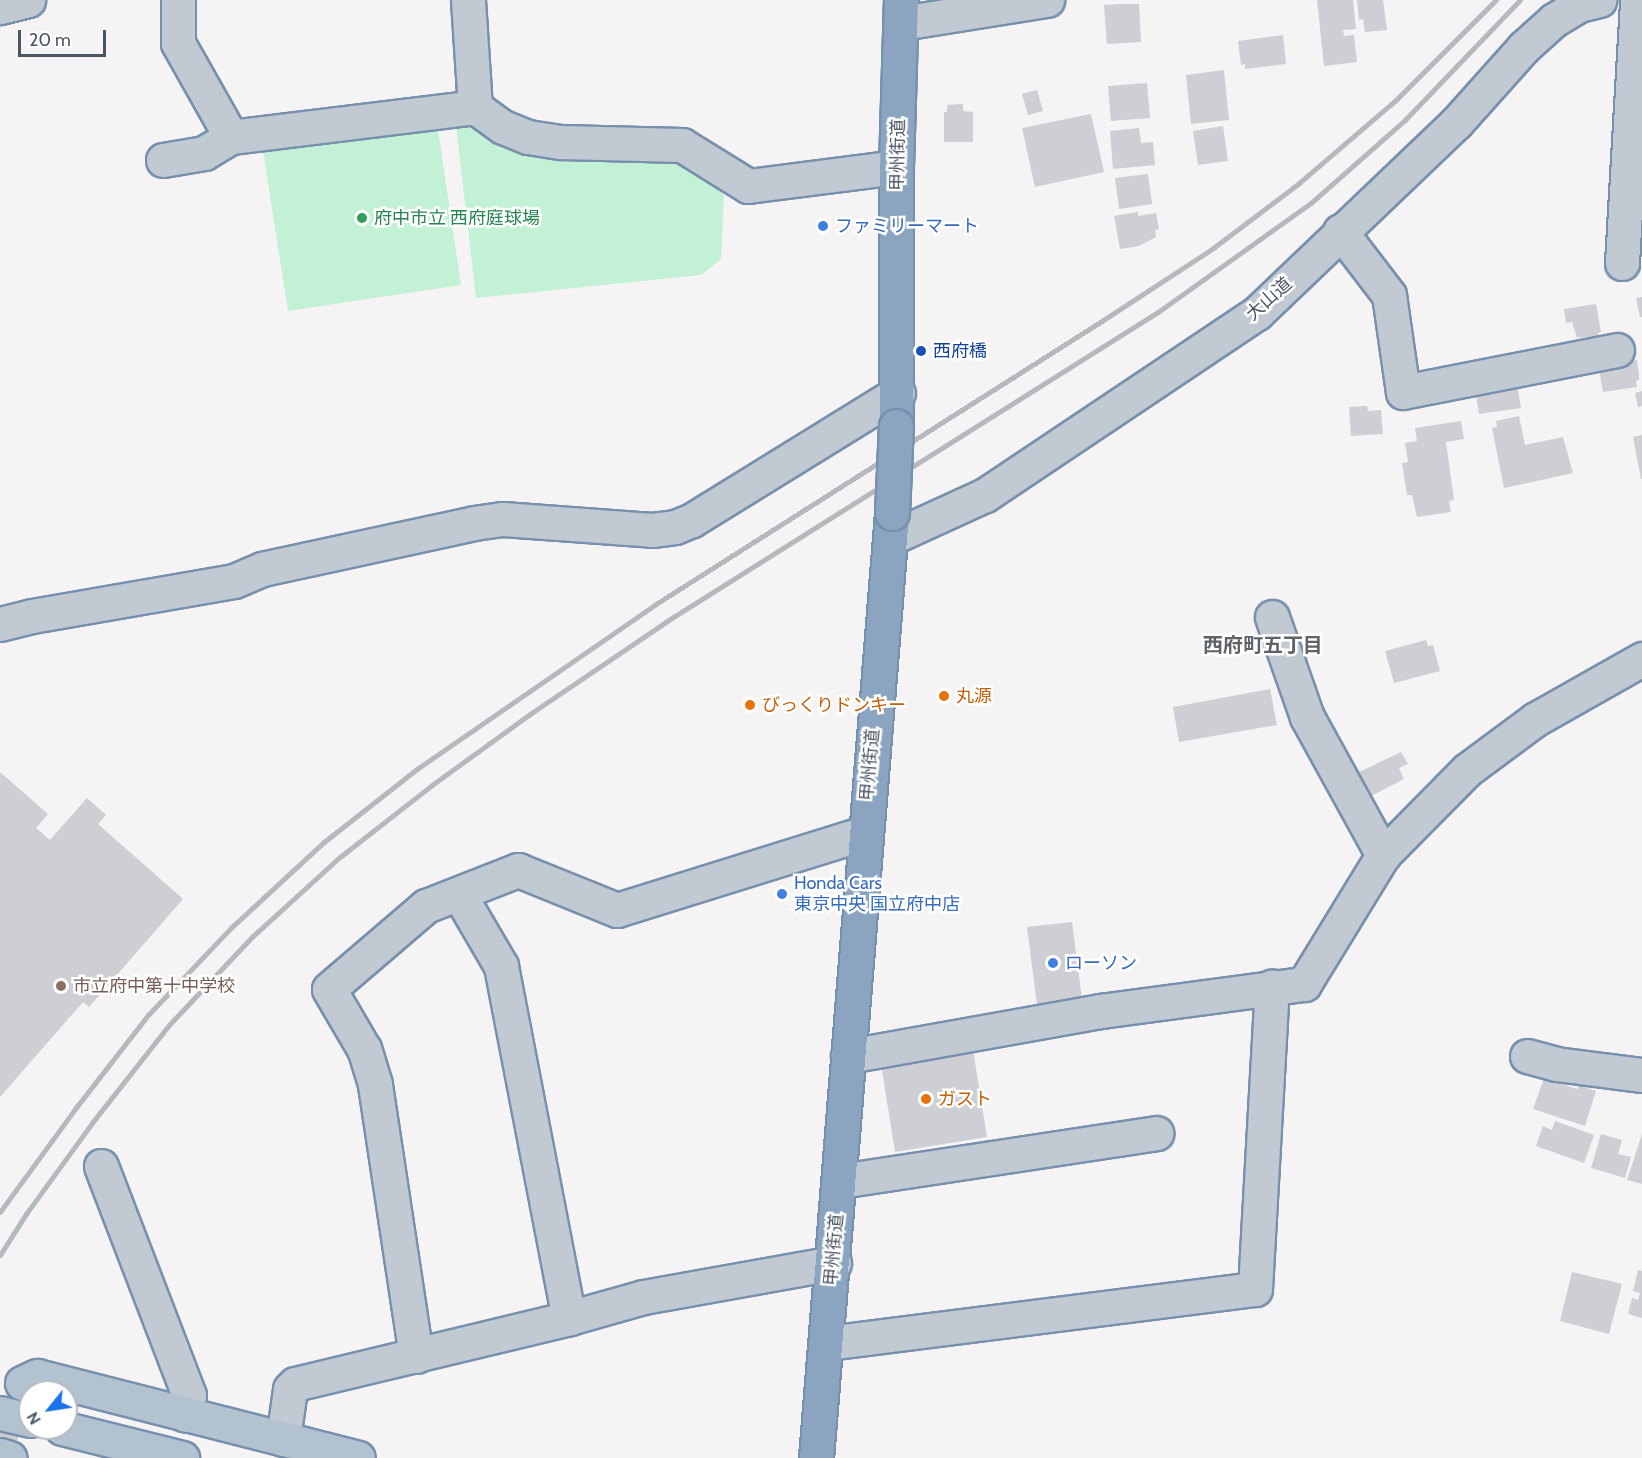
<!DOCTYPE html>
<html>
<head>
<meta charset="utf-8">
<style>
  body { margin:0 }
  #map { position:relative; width:1642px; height:1458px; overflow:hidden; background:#f5f3f3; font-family:Cabin,"Noto Sans JP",sans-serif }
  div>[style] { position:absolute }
  .green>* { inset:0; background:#c3f1d5 }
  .building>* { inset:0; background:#cdcfd5 }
  .major-tunnel>* { height:33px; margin-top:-16.5px; transform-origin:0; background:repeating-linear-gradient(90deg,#caccce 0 33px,transparent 0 49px) }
  .roads { filter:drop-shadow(2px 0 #7690ad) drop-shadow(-2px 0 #7690ad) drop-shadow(0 2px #7690ad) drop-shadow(0 -2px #7690ad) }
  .minor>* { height:33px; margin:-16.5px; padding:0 16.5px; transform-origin:16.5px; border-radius:16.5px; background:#c1cad2 }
  .major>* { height:33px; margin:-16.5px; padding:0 16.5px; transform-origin:16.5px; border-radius:16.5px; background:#b3c2d1 }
  .highway>* { height:33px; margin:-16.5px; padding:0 16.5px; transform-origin:16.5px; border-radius:16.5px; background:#8ba5c1 }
  .rail>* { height:4.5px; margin:-2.25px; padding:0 2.25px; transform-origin:2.25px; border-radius:2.25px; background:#b5b8bd }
  .bridges { filter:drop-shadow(2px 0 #7690ad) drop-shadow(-2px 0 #7690ad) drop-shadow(0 2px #7690ad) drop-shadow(0 -2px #7690ad) }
  .highway-bridge>* { height:33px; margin:-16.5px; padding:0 16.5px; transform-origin:16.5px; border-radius:16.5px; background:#8ba5c1 }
  .dots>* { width:16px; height:16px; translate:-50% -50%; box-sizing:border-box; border:3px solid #fff; border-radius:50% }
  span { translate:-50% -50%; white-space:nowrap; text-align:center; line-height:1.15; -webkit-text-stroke:5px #fff; paint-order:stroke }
  .street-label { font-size:18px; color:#4a5661 }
  .leisure-label { font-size:18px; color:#27864d }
  .left { translate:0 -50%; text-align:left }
  .shop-label { font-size:18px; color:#366cbe }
  .transit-label { font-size:18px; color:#164399 }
  .food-label { font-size:18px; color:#c56008 }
  .education-label { font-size:18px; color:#785e54 }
  .neighbourhood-label { font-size:20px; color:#5f6368; font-weight:700 }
  .north { position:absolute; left:18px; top:1380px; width:60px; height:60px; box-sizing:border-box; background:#fff; border:2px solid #b7bbc0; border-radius:50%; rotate:240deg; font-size:16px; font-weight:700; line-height:24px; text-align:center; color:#4a5661 }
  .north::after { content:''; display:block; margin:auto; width:21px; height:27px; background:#1a73e8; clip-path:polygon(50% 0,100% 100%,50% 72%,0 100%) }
  .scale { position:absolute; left:18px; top:30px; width:88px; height:27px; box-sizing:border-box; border:3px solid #4a5661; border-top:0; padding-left:8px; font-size:18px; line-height:21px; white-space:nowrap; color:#4a5661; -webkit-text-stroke:4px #fff; paint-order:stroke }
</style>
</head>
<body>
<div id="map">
  <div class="green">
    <div style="clip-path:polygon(465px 119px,684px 147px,712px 185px,724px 195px,721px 259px,701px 275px,476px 298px,456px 125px)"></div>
    <div style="clip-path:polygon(437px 123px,461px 285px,288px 311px,263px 151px)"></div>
  </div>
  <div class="building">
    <div style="clip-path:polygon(1317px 0,1353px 0,1356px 29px,1343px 30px,1344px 36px,1354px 35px,1357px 62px,1324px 66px)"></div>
    <div style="clip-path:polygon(1357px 0,1383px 0,1387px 30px,1365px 32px,1363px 19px,1359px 20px)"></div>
    <div style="clip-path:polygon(1120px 4px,1139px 4px,1141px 42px,1107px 44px,1104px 5px)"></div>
    <div style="clip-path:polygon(1283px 35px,1286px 64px,1245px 69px,1245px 64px,1241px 65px,1238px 41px)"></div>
    <div style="clip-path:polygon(1224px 70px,1229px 120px,1191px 124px,1186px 75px)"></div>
    <div style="clip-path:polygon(1147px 83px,1150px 118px,1111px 121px,1108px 86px)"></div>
    <div style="clip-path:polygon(1037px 90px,1043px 111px,1028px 115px,1022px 94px)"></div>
    <div style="clip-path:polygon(963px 104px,963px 111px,973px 112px,973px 142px,944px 142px,944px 112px,947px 112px,947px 105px)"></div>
    <div style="clip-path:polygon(1091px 114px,1104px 172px,1035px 187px,1022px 128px)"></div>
    <div style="clip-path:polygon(1223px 126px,1228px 161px,1198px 165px,1193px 131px)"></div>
    <div style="clip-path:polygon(1139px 128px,1141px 143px,1153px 142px,1155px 165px,1113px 169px,1110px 131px)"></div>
    <div style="clip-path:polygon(1148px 174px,1152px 204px,1119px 209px,1115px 178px)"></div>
    <div style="clip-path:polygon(1138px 212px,1138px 216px,1156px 213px,1159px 229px,1155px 230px,1156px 237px,1139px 246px,1120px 249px,1114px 216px)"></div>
    <div style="clip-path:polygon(1642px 297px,1642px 317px,1640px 317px,1636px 298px)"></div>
    <div style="clip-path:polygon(1596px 304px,1601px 332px,1598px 333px,1599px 336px,1577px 338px,1572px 322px,1566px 323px,1564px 309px)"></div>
    <div style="clip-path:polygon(1637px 360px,1639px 375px,1639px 380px,1636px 381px,1637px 387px,1603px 392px,1599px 369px)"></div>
    <div style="clip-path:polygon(1516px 379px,1521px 408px,1479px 414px,1476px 394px)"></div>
    <div style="clip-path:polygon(1642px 391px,1642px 406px,1638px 407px,1635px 393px)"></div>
    <div style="clip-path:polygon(1367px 406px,1368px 411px,1381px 410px,1383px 434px,1351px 436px,1349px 407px)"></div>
    <div style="clip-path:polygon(1519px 416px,1525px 445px,1563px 437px,1573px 473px,1504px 488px,1492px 428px,1497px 427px,1496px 421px)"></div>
    <div style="clip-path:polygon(1461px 421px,1464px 439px,1446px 442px,1454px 500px,1449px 501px,1451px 512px,1417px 517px,1412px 495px,1407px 495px,1402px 463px,1408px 462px,1405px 443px,1417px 441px,1415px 428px)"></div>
    <div style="clip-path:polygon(1642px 435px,1642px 479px,1641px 479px,1633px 437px)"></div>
    <div style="clip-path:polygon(1426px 640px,1428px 646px,1433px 645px,1440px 671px,1394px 683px,1385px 651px)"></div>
    <div style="clip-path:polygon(1270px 689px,1277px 725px,1179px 742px,1173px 707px)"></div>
    <div style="clip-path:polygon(1401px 752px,1408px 764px,1399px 768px,1404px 779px,1369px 797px,1357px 773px)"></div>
    <div style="clip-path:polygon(0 772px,48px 814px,36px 828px,50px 840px,87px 798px,106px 815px,98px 824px,183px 899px,89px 1007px,83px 1002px,0 1097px)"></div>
    <div style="clip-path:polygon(1072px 922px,1082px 999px,1037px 1005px,1027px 927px)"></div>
    <div style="clip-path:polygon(973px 1050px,987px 1137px,895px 1152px,881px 1064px)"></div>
    <div style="clip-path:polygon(1544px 1078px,1577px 1089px,1579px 1085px,1596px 1091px,1585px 1126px,1533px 1109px)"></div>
    <div style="clip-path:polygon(1555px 1121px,1594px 1135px,1584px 1163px,1536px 1146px,1543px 1126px,1552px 1130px)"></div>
    <div style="clip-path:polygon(1601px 1134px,1622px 1140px,1618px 1154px,1631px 1157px,1625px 1178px,1591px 1168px)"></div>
    <div style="clip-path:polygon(1642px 1134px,1642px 1184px,1627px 1180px)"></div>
    <div style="clip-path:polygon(1638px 1270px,1642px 1271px,1642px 1318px,1628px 1314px,1632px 1298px,1638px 1300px,1640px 1293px,1633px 1291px)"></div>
    <div style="clip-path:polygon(1572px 1272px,1622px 1284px,1609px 1334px,1560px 1321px)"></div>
  </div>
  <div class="major-tunnel">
    <div style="left:0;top:1438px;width:59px;rotate:-68.2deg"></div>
  </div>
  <div class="roads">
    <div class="minor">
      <div style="left:178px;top:0;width:43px;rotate:90deg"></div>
      <div style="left:178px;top:43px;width:108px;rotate:60.6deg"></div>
      <div style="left:468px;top:0;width:107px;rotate:86.3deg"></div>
      <div style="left:0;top:7px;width:29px;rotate:-14deg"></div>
      <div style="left:901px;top:23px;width:148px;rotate:-9deg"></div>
      <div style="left:163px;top:160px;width:42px;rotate:-9.7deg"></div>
      <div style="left:204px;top:153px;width:31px;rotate:-31deg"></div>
      <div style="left:231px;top:137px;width:246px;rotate:-7deg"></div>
      <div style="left:475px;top:107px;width:34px;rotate:36deg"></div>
      <div style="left:503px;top:127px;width:27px;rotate:22deg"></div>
      <div style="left:528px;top:137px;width:33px;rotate:9deg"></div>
      <div style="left:561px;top:142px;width:121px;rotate:1.4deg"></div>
      <div style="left:682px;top:145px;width:78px;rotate:31.8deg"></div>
      <div style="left:748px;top:186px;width:149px;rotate:-7.3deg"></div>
      <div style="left:1340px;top:231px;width:81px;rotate:52.6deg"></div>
      <div style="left:1389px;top:295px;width:98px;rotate:81.8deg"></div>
      <div style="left:1403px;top:392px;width:218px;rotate:-11.1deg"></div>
      <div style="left:1622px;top:263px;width:263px;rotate:-86.7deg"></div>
      <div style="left:891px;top:538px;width:103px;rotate:-24.6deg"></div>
      <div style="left:985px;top:495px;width:327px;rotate:-33.8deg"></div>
      <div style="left:1257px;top:313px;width:275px;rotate:-43.7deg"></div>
      <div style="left:1456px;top:123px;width:102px;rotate:-48.2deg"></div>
      <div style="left:1524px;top:47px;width:40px;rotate:-42deg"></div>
      <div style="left:1554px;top:20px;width:29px;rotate:-31deg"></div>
      <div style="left:1579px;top:5px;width:21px;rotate:-14deg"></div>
      <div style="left:1272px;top:617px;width:106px;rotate:70.7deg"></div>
      <div style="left:1307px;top:717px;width:158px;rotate:61.2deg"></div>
      <div style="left:0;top:624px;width:33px;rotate:-14deg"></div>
      <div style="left:32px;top:616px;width:205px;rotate:-9.8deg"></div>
      <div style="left:234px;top:581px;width:30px;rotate:-23deg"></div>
      <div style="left:262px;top:569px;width:217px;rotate:-12.2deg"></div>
      <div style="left:474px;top:523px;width:29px;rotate:-8deg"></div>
      <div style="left:503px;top:519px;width:149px;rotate:4.2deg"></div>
      <div style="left:652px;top:530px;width:23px;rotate:-7deg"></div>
      <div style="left:675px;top:527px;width:18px;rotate:-22deg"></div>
      <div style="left:692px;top:520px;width:242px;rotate:-31.7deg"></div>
      <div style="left:459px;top:894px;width:83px;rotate:59.7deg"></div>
      <div style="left:501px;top:966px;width:359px;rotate:79.1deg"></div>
      <div style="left:848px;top:1056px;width:257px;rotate:-10.1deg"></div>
      <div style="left:1101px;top:1011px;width:205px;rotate:-7.6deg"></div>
      <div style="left:1304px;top:984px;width:151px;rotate:-58.5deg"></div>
      <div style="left:1383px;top:855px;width:120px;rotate:-45.3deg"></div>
      <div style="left:1467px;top:770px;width:86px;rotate:-36.5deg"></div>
      <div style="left:1536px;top:719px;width:122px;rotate:-29.5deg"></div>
      <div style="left:1527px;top:1056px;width:30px;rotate:15deg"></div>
      <div style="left:1556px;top:1064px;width:87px;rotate:7.3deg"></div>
      <div style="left:101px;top:1166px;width:245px;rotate:69deg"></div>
      <div style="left:189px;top:1395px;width:20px;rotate:101deg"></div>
      <div style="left:840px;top:1181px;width:320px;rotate:-8.6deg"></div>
      <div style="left:827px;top:1343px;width:431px;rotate:-7.2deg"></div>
      <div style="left:1255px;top:1289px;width:303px;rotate:-86.8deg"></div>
      <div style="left:416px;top:1356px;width:275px;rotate:-98.6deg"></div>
      <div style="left:375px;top:1084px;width:37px;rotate:-107deg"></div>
      <div style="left:364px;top:1049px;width:69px;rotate:-120.3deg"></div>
      <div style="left:329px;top:989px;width:128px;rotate:-40.6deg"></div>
      <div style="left:426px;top:906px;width:99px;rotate:-21.4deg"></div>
      <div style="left:518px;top:870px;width:107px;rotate:22deg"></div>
      <div style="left:617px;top:910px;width:259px;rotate:-17.3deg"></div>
      <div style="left:283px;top:1439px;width:50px;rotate:-82deg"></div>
      <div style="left:290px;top:1389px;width:7px;rotate:-45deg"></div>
      <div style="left:295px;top:1384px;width:282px;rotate:-13.5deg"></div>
      <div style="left:569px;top:1318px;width:77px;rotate:-15.8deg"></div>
      <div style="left:643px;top:1297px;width:194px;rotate:-10.1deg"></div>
    </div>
    <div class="major">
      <div style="left:22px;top:1383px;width:17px;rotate:-25deg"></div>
      <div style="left:37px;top:1376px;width:331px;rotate:14.3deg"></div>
      <div style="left:0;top:1413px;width:31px;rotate:13deg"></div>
      <div style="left:62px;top:1428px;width:124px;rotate:14deg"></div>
      <div style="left:0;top:1455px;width:10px;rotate:17deg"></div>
    </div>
    <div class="highway">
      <div style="left:896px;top:426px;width:259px;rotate:-90deg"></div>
      <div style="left:896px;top:167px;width:167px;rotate:-88.3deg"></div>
      <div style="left:816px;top:1458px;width:948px;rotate:-85.4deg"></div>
    </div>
  </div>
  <div class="rail">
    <div style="left:0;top:1212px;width:127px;rotate:-53.9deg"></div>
    <div style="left:75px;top:1109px;width:120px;rotate:-52.1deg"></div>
    <div style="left:149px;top:1014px;width:119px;rotate:-46.4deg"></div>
    <div style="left:231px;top:928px;width:127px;rotate:-42.8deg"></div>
    <div style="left:324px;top:842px;width:118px;rotate:-38.1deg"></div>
    <div style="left:417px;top:769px;width:290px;rotate:-34.6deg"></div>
    <div style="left:656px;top:604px;width:528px;rotate:-32.4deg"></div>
    <div style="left:1102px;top:321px;width:131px;rotate:-33.2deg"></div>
    <div style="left:1212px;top:249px;width:108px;rotate:-37.1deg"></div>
    <div style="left:1298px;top:184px;width:129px;rotate:-40.6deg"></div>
    <div style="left:1396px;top:100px;width:141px;rotate:-45deg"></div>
    <div style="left:0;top:1255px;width:49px;rotate:-57.6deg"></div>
    <div style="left:26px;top:1214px;width:112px;rotate:-54deg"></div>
    <div style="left:92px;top:1123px;width:125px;rotate:-51.8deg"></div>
    <div style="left:169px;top:1025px;width:121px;rotate:-46.7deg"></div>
    <div style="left:252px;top:937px;width:119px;rotate:-42.3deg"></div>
    <div style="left:340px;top:857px;width:117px;rotate:-38deg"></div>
    <div style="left:432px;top:785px;width:121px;rotate:-35.9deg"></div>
    <div style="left:530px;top:714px;width:171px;rotate:-34.1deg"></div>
    <div style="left:672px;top:618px;width:574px;rotate:-32.2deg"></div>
    <div style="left:1158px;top:312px;width:188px;rotate:-35.5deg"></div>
    <div style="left:1311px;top:203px;width:125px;rotate:-41.4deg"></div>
    <div style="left:1405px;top:120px;width:166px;rotate:-46.2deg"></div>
  </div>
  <div class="bridges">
    <div class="highway-bridge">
      <div style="left:892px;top:513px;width:87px;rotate:-87.4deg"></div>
    </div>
  </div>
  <div class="dots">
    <div style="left:362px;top:218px;background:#2e9e5b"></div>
    <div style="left:823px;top:226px;background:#3f7fe0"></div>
    <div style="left:921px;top:351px;background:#1a4fb4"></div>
    <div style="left:944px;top:696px;background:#e8710a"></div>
    <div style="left:750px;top:705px;background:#e8710a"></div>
    <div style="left:782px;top:894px;background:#3f7fe0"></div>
    <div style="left:1053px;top:963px;background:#3f7fe0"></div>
    <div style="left:61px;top:986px;background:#8d6e63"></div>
    <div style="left:926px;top:1099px;background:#e8710a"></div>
  </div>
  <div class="street-label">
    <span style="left:898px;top:155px;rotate:-89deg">甲州街道</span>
    <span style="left:1269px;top:299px;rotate:-42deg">大山道</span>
    <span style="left:870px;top:765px;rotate:-85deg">甲州街道</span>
    <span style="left:834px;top:1250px;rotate:-85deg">甲州街道</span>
  </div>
  <div class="leisure-label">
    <span class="left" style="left:374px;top:218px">府中市立 西府庭球場</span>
  </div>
  <div class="shop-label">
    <span class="left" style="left:835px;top:226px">ファミリーマート</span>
    <span class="left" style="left:794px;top:894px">Honda Cars<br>東京中央 国立府中店</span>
    <span class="left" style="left:1065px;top:963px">ローソン</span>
  </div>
  <div class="transit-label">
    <span class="left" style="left:933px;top:351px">西府橋</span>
  </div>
  <div class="food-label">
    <span class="left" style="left:956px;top:696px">丸源</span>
    <span class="left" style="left:762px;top:705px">びっくりドンキー</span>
    <span class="left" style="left:938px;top:1099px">ガスト</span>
  </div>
  <div class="education-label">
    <span class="left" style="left:73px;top:986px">市立府中第十中学校</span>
  </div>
  <div class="neighbourhood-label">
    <span style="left:1263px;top:645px">西府町五丁目</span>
  </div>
  <div class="north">N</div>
  <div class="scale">20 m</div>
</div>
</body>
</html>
